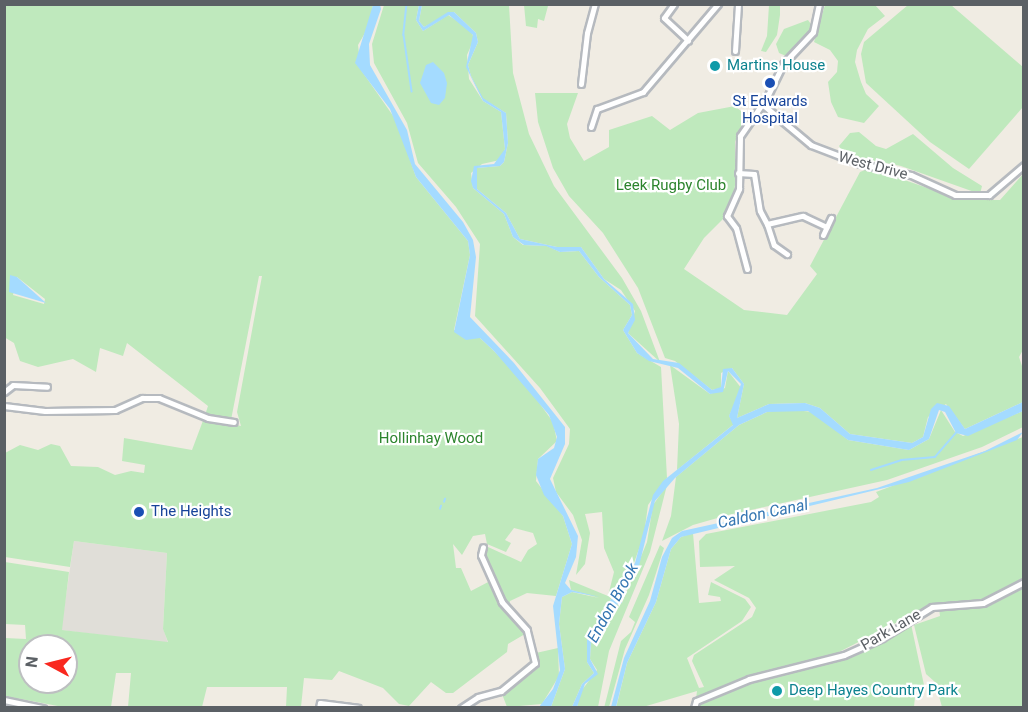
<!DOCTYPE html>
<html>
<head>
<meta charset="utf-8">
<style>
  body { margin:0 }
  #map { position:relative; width:1028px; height:712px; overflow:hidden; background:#f0ece3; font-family:Roboto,sans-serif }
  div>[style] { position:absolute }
  .industrial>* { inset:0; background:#e0ded8 }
  .green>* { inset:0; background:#bfe9bd }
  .water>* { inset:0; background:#a4dbff }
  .stream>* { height:1.5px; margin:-0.75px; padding:0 0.75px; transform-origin:0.75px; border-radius:0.75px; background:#a4dbff }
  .roads { filter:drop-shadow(2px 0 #b6babf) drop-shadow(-2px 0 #b6babf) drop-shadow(0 2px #b6babf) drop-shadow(0 -2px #b6babf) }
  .minor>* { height:5px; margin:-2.5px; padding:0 2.5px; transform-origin:2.5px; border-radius:2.5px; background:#fff }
  .dots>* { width:16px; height:16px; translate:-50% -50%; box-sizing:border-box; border:3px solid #fff; border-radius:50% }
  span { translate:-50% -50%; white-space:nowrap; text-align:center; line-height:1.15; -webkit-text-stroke:4.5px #fff; paint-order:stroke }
  .culture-label { font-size:15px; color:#0d838f }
  .left { translate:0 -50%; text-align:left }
  .transit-label { font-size:15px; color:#164399 }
  .street-label { font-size:15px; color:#5b6065 }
  .park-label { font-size:15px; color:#2c842d }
  .water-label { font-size:16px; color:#3476b2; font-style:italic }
  .frame { position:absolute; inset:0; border:6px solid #5b6065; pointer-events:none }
  .north { position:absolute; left:18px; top:634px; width:60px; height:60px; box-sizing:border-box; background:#fff; border:2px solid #bdbfc1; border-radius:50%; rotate:277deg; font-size:16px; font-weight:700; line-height:24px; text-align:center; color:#5b6065 }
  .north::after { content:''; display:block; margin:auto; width:21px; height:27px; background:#f9281f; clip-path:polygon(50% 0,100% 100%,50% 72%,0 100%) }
</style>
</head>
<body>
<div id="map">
  <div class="industrial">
    <div style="clip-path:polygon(74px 541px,167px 553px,163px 628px,168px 643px,61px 630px)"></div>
  </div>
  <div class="green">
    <div style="clip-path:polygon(evenodd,4px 5px,373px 5px,369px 26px,358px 45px,361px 70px,396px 120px,416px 177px,468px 241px,470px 255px,454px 330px,480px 338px,494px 351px,524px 382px,553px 422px,557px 441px,538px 459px,536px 481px,563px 516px,572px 544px,556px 596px,527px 593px,510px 601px,509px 606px,503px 602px,483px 552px,488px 547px,521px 562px,528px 550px,537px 544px,533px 533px,514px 528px,505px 540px,511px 543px,506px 552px,487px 544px,485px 534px,473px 536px,462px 555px,453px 544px,456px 568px,461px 568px,471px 591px,492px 580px,500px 603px,525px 634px,508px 644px,507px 652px,453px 693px,446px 693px,431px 682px,409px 706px,399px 704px,383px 688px,339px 671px,332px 680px,304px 678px,301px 707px,286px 707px,287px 687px,207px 687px,202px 707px,128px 707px,131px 673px,116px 673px,111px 707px,63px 707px,5px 696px,5px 638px,26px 639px,25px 625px,5px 624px,5px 562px,69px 572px,62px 630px,168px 642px,163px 629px,167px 553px,74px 541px,70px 567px,5px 557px,5px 453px,20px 445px,38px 450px,51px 444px,60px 446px,71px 466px,98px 467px,115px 475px,131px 471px,144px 473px,145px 465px,122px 461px,124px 438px,192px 450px,204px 418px,241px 426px,237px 412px,262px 276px,259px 276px,231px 420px,205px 415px,208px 406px,127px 343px,123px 356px,100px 348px,96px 372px,73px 359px,38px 367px,20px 361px,14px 343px,4px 337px,4px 5px,17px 277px,45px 299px,44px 304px,13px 295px,17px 277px,4px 5px,30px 646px,66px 646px,66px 682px,30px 682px,30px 646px)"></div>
    <div style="clip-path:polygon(384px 5px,419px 5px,416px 20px,423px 31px,448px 15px,471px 30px,474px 39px,467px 55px,469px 79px,483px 101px,501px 112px,505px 149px,500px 160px,482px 164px,471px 173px,473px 188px,504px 214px,513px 237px,523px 245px,547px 246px,560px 252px,579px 251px,599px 277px,630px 305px,632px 315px,623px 330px,637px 353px,661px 367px,667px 478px,648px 505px,644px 535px,630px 574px,608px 603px,603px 624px,587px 640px,587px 662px,594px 673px,582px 684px,572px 707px,551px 707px,565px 669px,559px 624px,562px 597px,572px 592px,599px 598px,571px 590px,569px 580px,608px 596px,614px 572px,604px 548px,602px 512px,585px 514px,590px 533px,588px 545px,585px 564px,576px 575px,582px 540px,573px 515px,556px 492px,553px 478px,569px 444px,570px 429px,540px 388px,475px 316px,480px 244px,456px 207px,418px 163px,407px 123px,374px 63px,372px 44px)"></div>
    <div style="clip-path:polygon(422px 5px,509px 5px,513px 73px,529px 134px,554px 186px,622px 278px,641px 311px,660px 362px,628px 333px,635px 311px,621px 290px,604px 279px,581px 247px,557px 247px,520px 239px,506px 213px,477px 189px,477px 168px,500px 166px,504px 162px,508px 143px,506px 113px,482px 98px,471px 76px,468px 65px,478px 42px,476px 33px,454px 12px,424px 27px,419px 21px)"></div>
    <div style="clip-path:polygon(524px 5px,524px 4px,553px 5px,548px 6px,544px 21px,538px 19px,537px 28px,526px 26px)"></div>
    <div style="clip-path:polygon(769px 5px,780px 5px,780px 15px,777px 35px,766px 52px,761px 51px,767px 36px)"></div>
    <div style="clip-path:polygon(825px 5px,875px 5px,885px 16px,868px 29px,857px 50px,855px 62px,861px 82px,866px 94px,879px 106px,864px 123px,838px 117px,831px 102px,828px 82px,837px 72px,838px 61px,830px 50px,814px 42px)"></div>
    <div style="clip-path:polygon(908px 5px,951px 5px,1023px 67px,1023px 107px,969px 169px,930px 142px,866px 83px,861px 54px,864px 42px)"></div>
    <div style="clip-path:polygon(808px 20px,813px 27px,807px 36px,786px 56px,779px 53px,776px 44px,784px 29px)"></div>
    <div style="clip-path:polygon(535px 93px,578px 93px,567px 124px,570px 138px,584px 161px,609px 147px,609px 130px,652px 116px,670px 130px,698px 113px,735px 106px,742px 112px,742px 124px,735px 142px,735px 159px,738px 160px,732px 210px,704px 238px,684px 269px,744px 310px,787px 315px,817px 274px,810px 266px,860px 172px,870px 168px,962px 200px,1000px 200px,1023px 174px,1024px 348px,1019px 357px,1023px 369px,1023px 402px,965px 429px,946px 404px,928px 417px,923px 437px,912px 443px,850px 434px,820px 408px,805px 403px,769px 404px,737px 418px,744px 384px,732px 368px,721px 373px,721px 388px,712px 390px,675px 361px,665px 358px,638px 288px,603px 233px,569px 196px,553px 168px,538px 122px)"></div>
    <div style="clip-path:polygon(859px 132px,876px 146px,886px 149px,913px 134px,953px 168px,982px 186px,980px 194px,901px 166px,845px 155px,839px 146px,850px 133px)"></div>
    <div style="clip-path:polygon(670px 365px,710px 394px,725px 388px,728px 371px,742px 389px,729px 416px,734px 424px,677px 470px,679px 424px)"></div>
    <div style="clip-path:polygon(784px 409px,813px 412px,848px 440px,909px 450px,929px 439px,941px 410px,955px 432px,963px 436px,1023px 411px,1023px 427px,982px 447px,887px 480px,728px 515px,693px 525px,662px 541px,671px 516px,676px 477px,739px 425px,767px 412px)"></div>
    <div style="clip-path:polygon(1023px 437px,1023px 580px,991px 598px,927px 607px,839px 652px,841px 658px,855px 653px,911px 624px,924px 685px,916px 686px,914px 707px,695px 707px,697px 691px,643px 707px,616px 708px,627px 663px,656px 602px,671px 549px,681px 537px,693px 533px,699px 603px,721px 601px,720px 597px,708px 595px,711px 582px,745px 599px,751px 607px,742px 621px,687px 658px,699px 688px,704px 687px,692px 661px,694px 655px,752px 617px,756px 608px,749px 598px,714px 580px,735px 566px,700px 567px,699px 541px,706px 534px,871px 502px,879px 497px,876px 492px)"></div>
    <div style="clip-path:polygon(667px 485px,650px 552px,609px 651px,598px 707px,577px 708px,579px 694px,597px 670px,590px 659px,591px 641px,610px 619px,612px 606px,622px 603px,647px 542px,653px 505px)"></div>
    <div style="clip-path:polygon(660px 545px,664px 548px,649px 595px,625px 649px,609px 707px,604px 708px,621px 641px,631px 632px,635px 622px,629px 617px)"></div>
    <div style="clip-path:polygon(1023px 584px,1023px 707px,942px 707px,935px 682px,926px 674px,914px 625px,940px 616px,939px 608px,996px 602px)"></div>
    <div style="clip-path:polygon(558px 648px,559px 676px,542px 704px,507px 707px,502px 694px,536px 668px,536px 653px)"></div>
  </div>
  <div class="water">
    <div style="clip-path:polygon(373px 5px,380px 5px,381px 9px,369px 44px,370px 65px,407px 130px,415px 164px,463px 222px,473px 240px,476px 257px,470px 317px,514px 363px,565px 427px,565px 444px,550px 479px,578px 536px,576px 557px,565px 583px,571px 590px,600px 597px,572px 592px,562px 597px,559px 624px,565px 669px,551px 707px,539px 707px,553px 689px,560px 670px,553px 606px,572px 544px,563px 516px,544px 495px,536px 475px,538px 459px,554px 448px,557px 437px,549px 415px,494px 351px,480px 338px,466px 340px,454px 332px,470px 255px,468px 241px,416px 177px,390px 109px,355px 63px)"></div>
    <div style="clip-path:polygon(419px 5px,422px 5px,419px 21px,424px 27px,448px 12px,454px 12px,476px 33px,478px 42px,468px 65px,471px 76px,483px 98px,506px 113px,508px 143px,504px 162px,500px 166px,477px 168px,477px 189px,506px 213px,520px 239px,557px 247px,581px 247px,604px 279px,633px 304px,635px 320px,628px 333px,653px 359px,679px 363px,712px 390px,721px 387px,723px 369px,732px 368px,744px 384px,737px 418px,769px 404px,805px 403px,820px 408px,850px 434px,912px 443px,923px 437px,931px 409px,937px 403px,949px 406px,965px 429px,1023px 402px,1023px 411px,968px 436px,956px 433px,945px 412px,939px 410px,929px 439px,909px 450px,848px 440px,808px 411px,767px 412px,739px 425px,675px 478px,655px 501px,639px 566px,621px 598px,622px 603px,612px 606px,609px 623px,591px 641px,590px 659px,598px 674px,585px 684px,577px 707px,572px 707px,582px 684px,594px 673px,587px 662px,587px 640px,603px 624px,606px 607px,635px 563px,653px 495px,663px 481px,733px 425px,729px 416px,741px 384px,728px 371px,723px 392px,710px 394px,678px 368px,649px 361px,637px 353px,623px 330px,632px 315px,630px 305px,599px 277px,579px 251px,560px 252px,546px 246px,524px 245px,513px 237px,504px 214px,473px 188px,471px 181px,474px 166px,494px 164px,505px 149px,501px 112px,483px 101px,466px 67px,473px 35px,449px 15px,423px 31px,416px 20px)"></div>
    <div style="clip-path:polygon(433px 62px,444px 73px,447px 83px,445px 98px,439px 105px,431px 103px,420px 83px,426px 65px)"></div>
    <div style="clip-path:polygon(10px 275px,17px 277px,46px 303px,9px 292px)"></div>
    <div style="clip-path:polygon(1023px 432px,1017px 440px,909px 482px,681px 537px,671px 549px,656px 602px,627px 663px,616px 707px,611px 707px,624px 658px,650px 601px,662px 557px,672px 538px,682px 531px,877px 488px,985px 451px)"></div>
  </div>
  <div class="stream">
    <div style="left:407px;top:4px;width:31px;rotate:96deg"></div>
    <div style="left:404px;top:35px;width:57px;rotate:81.9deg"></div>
    <div style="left:871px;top:470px;width:32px;rotate:-18deg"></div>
    <div style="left:901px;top:460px;width:34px;rotate:-5deg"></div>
    <div style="left:935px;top:457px;width:32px;rotate:-49deg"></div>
    <div style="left:444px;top:502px;width:3px;rotate:-72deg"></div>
    <div style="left:440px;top:509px;width:3px;rotate:-72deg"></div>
  </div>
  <div class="roads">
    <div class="minor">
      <div style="left:674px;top:4px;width:17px;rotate:126deg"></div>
      <div style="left:664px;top:18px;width:33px;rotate:43deg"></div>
      <div style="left:735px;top:51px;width:47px;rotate:-86.3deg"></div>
      <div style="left:581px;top:84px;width:51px;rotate:-83.3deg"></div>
      <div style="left:587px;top:33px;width:30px;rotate:-75deg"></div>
      <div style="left:762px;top:104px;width:64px;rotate:39.9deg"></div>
      <div style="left:811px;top:145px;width:53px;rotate:20.8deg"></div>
      <div style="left:861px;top:164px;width:51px;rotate:12.4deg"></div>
      <div style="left:911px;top:175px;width:48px;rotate:24.4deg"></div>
      <div style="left:955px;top:195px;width:34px"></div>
      <div style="left:989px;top:195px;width:46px;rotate:-40.6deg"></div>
      <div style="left:591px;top:127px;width:19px;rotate:-72deg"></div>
      <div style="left:597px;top:109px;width:49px;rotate:-20.3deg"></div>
      <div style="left:643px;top:92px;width:116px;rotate:-49.6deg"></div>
      <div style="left:738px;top:173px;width:16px;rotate:4deg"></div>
      <div style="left:754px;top:174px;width:37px;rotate:81deg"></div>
      <div style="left:760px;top:211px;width:15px;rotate:62deg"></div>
      <div style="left:767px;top:224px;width:37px;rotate:-13deg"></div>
      <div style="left:803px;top:216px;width:26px;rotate:25deg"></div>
      <div style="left:767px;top:224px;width:22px;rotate:72deg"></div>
      <div style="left:774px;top:245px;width:16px;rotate:35deg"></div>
      <div style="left:823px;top:235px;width:19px;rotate:-65deg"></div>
      <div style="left:747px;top:269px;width:42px;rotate:-105deg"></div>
      <div style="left:736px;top:228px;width:15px;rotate:-127deg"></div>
      <div style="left:727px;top:216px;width:30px;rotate:-66deg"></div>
      <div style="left:739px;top:189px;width:53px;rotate:-88.9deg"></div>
      <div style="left:740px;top:136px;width:47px;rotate:-55.3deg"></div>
      <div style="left:767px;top:97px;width:37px;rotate:-64deg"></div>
      <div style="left:783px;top:64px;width:44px;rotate:-46.8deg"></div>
      <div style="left:813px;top:32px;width:29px;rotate:-78deg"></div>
      <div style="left:4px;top:392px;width:11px;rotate:-38deg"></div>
      <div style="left:13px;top:385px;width:34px;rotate:3deg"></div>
      <div style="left:4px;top:406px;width:41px;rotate:7deg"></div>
      <div style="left:45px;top:411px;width:70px;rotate:-0.8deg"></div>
      <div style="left:115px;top:410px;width:30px;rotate:-24deg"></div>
      <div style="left:142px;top:398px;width:17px"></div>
      <div style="left:159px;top:398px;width:53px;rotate:22.2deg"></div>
      <div style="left:208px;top:418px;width:26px;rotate:9deg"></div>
      <div style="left:4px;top:700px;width:40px;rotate:12deg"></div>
      <div style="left:319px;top:708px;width:5px;rotate:-79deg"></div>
      <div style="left:320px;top:703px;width:38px;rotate:7deg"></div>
      <div style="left:461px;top:708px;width:20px;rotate:-33deg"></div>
      <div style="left:478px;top:697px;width:24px;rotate:-15deg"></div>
      <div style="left:501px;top:691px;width:44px;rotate:-39.5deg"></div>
      <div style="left:535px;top:663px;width:34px;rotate:-104deg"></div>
      <div style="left:527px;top:630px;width:38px;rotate:-132deg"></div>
      <div style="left:502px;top:602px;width:51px;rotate:-114.1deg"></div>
      <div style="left:481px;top:555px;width:8px;rotate:-76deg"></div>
      <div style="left:694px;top:708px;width:7px;rotate:-74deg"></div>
      <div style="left:696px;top:701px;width:57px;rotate:-22.5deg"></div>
      <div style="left:749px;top:679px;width:98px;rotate:-14.2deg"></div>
      <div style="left:844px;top:655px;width:42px;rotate:-24.1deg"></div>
      <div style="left:882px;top:638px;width:59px;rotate:-31.8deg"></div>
      <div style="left:932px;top:607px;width:51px;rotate:-4.5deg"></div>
      <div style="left:983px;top:603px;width:46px;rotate:-27.1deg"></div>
    </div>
  </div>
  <div class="dots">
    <div style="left:715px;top:66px;background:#0f9aa8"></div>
    <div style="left:770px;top:83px;background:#1a4fb4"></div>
    <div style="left:139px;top:512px;background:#1a4fb4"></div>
    <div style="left:777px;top:691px;background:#0f9aa8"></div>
  </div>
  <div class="culture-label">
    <span class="left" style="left:727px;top:66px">Martins House</span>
    <span class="left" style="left:789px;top:691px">Deep Hayes Country Park</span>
  </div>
  <div class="transit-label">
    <span style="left:770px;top:110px">St Edwards<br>Hospital</span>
    <span class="left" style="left:151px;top:512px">The Heights</span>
  </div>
  <div class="street-label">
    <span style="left:873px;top:166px;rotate:15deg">West Drive</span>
    <span style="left:891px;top:630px;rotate:-30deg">Park Lane</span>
  </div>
  <div class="park-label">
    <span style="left:671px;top:186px">Leek Rugby Club</span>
    <span style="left:431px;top:439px">Hollinhay Wood</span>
  </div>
  <div class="water-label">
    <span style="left:763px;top:514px;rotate:-12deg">Caldon Canal</span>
    <span style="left:613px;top:603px;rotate:-61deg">Endon Brook</span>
  </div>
  <div class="frame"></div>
  <div class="north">N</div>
</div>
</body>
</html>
